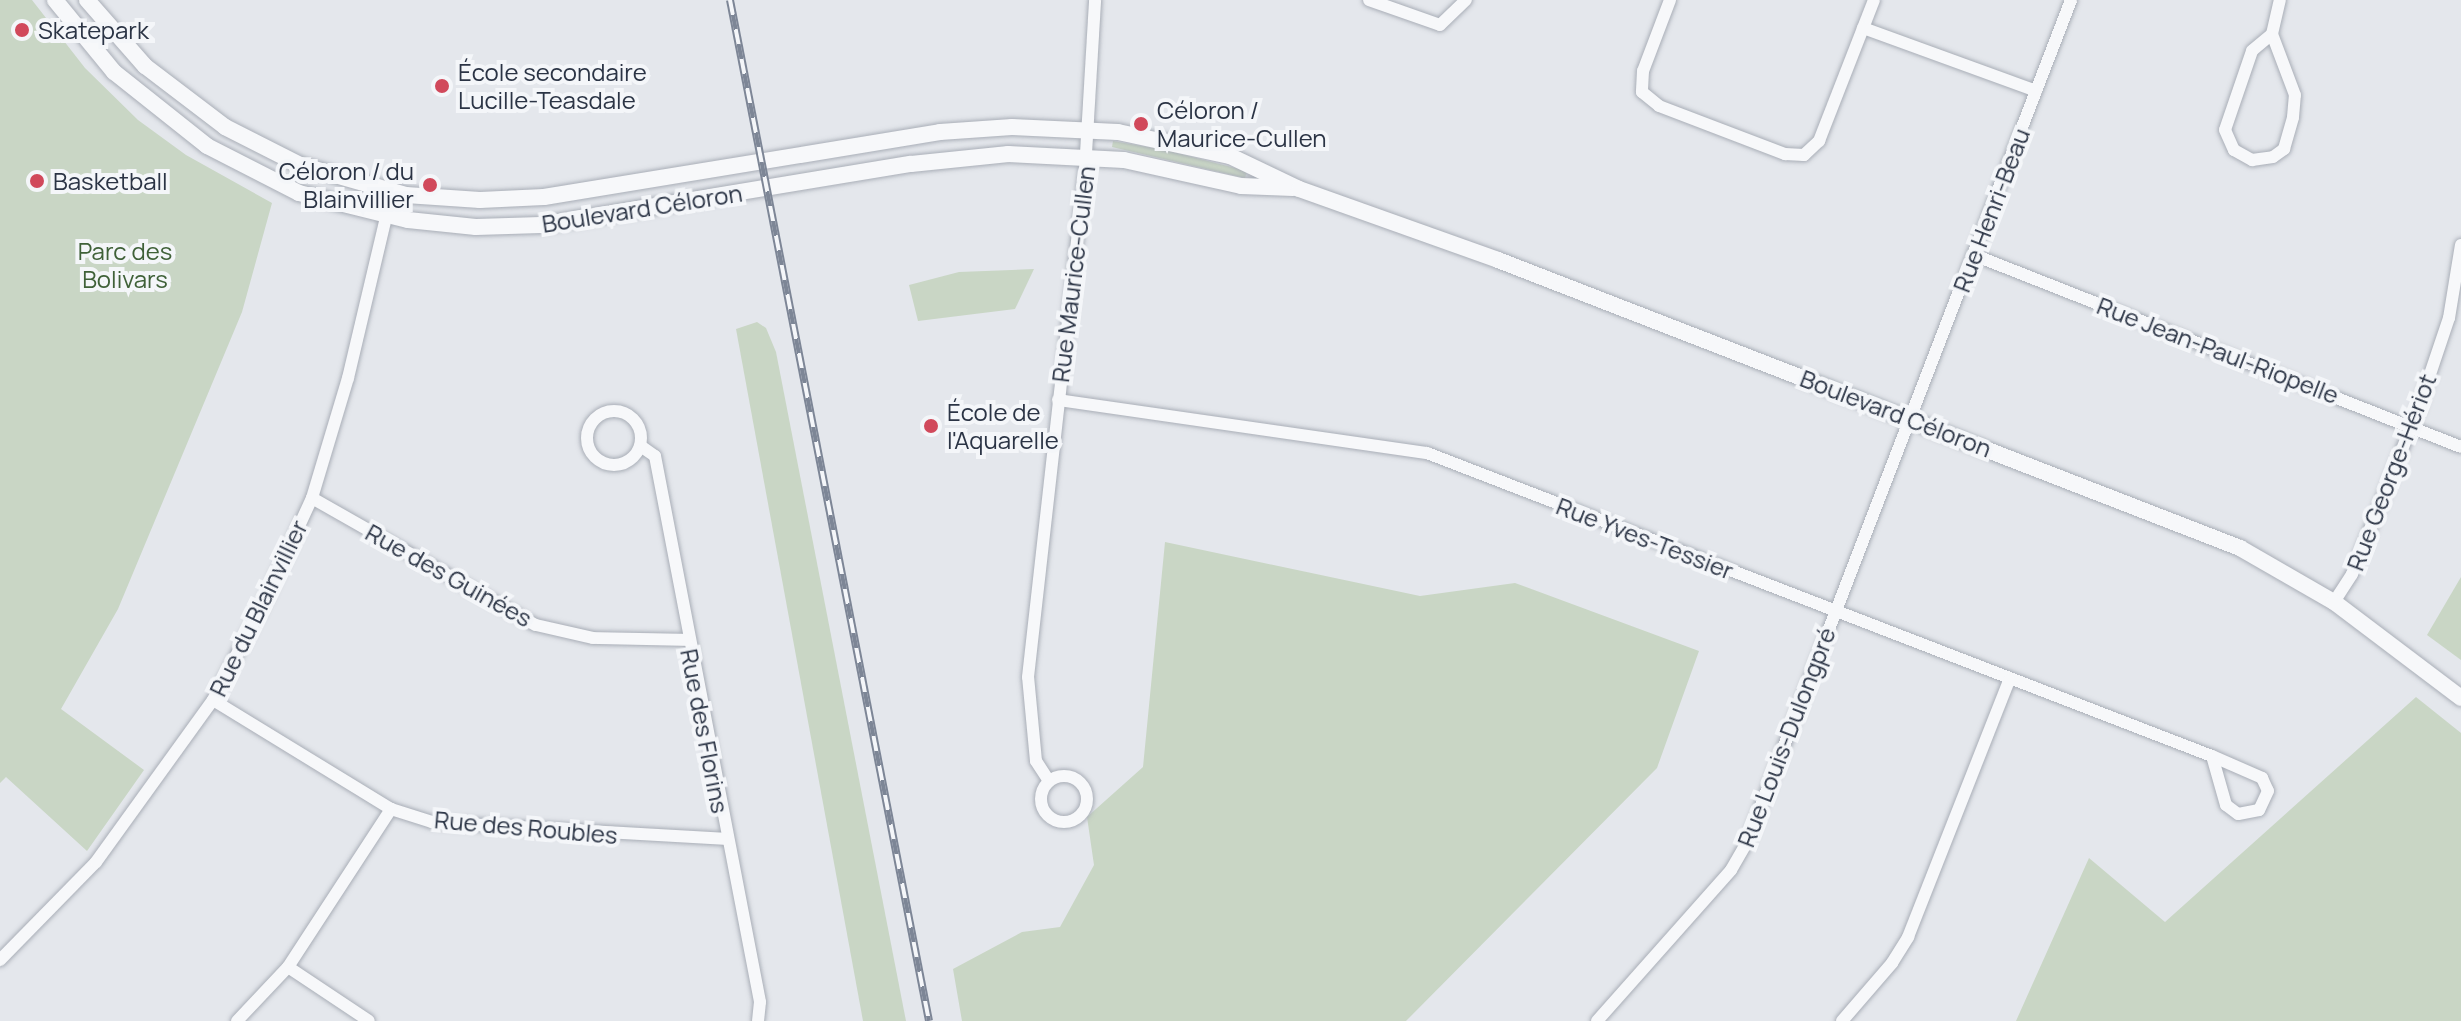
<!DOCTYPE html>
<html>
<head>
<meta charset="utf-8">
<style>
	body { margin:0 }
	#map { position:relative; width:2461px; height:1021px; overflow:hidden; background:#e4e7ec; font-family:Manrope,sans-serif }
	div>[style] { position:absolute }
	.green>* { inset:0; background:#c9d6c5 }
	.roads { filter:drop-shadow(0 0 2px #a9aeb7) drop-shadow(0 0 2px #a9aeb7) }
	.minor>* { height:12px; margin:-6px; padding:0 6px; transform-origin:6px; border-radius:6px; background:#f7f8fa }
	.minor>.ring { margin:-6px; padding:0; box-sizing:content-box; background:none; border:12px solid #f7f8fa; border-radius:50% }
	.tertiary>* { height:16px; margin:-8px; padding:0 8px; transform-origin:8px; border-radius:8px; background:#f7f8fa }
	.rail>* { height:8px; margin-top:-4px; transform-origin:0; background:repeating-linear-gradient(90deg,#f4f6f9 0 15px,#7d8696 0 30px); box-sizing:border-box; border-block:2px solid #7d8696 }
	.dots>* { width:22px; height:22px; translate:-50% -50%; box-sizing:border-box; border:4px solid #f4f6f9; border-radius:50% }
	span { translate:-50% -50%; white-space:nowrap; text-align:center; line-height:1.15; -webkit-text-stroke:8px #f4f6f9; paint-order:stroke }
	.poi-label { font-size:24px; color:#2b3445 }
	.left { translate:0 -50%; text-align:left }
	.right { translate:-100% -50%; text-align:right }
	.street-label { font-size:24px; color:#2b3445 }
	.park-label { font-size:24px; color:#3f6138 }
</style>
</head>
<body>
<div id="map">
	<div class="green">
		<i style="clip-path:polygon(0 0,32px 0,85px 68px,138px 120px,186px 155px,272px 203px,242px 312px,118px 609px,61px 709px,144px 770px,87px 851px,6px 777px,0 783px)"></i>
		<i style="clip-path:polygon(1113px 141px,1165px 150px,1247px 171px,1245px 178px,1112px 147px)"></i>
		<i style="clip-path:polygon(1034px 269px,1015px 309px,918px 321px,909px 285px,959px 272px)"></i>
		<i style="clip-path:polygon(757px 322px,766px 328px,776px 352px,906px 1021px,863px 1021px,736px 329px)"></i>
		<i style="clip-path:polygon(1165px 542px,1420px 596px,1515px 583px,1699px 651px,1657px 768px,1406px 1021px,962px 1021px,953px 969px,1022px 932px,1060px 927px,1094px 865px,1087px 817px,1143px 767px)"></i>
		<i style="clip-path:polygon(2461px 577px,2461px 660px,2427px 635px)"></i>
		<i style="clip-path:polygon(2416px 697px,2461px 733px,2461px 1021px,2016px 1021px,2089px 858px,2165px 922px)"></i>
	</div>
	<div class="roads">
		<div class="minor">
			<i style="left:1369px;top:0;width:75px;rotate:19.4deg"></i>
			<i style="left:1440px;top:25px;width:36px;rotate:-44deg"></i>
			<i style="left:1670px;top:0;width:76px;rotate:110.8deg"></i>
			<i style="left:1643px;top:71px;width:21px;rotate:93deg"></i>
			<i style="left:1642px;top:92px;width:22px;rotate:39deg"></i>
			<i style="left:1659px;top:106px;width:135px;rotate:20.9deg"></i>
			<i style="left:1785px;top:154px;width:19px;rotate:3deg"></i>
			<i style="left:1804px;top:155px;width:21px;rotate:-43deg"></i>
			<i style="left:1819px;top:141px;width:151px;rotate:-68.7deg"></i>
			<i style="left:1863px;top:28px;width:184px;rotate:20deg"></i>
			<i style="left:2272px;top:34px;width:26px;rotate:140deg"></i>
			<i style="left:2252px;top:51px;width:83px;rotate:108.9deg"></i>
			<i style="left:2225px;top:130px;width:22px;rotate:66deg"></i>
			<i style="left:2234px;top:150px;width:21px;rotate:29deg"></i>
			<i style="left:2252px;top:160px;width:21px;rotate:-8deg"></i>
			<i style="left:2273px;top:157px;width:14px;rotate:-36deg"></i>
			<i style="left:2284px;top:149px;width:33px;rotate:-74deg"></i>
			<i style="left:2293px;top:117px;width:22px;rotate:-85deg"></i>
			<i style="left:2295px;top:95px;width:65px;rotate:-110.7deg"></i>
			<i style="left:2272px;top:34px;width:35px;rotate:-77deg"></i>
			<i style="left:1974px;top:255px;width:523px;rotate:21.52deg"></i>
			<i style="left:1058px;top:400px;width:373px;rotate:8.2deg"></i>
			<i style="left:1427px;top:453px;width:841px;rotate:21.11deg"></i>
			<i class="ring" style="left:587px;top:411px;width:42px;height:42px"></i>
			<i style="left:642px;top:447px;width:16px;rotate:35deg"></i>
			<i style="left:655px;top:456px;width:556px;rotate:79.11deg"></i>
			<i style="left:760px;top:1002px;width:19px;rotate:96deg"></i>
			<i style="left:312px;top:498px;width:257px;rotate:29.6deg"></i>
			<i style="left:536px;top:625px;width:58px;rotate:12.8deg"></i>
			<i style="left:593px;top:638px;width:94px;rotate:1.2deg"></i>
			<i style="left:2334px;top:602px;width:33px;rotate:-57deg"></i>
			<i style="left:2352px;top:574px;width:180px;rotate:-68.1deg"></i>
			<i style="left:2419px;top:407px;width:94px;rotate:-71.4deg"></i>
			<i style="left:2449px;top:318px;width:74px;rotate:-80.7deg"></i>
			<i style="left:213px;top:700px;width:209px;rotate:31.5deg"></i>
			<i style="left:391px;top:809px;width:43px;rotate:17.6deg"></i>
			<i style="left:432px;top:822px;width:295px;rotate:3.3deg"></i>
			<i style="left:2212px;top:756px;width:55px;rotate:23.7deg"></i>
			<i style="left:2262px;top:778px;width:14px;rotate:65deg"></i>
			<i style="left:2268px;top:791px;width:21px;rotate:115deg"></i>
			<i style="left:2259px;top:810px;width:21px;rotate:169deg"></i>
			<i style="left:2238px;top:814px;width:15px;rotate:-143deg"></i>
			<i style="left:2226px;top:805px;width:51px;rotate:-105.9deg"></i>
			<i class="ring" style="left:1041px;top:776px;width:34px;height:34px"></i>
			<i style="left:1049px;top:781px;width:24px;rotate:-123deg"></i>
			<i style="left:1036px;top:761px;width:84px;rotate:-95.4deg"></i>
			<i style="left:1028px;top:677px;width:510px;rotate:-83.59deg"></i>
			<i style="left:1085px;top:170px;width:170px;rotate:-86.6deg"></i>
			<i style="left:0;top:960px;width:137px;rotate:-45.6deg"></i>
			<i style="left:96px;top:862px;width:200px;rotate:-54.2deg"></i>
			<i style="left:213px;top:700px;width:115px;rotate:-62.5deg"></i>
			<i style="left:266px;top:598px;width:110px;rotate:-65.3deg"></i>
			<i style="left:312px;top:498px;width:125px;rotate:-73.3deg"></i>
			<i style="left:348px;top:378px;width:191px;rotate:-76.7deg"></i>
			<i style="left:288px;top:967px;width:97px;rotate:33.7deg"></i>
			<i style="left:237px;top:1021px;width:74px;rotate:-46.6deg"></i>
			<i style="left:288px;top:967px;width:189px;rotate:-56.9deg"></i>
			<i style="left:1597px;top:1021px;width:202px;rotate:-48.4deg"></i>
			<i style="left:1731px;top:870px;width:32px;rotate:-60deg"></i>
			<i style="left:1747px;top:842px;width:902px;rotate:-68.95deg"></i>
			<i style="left:1842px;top:1021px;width:77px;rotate:-49.2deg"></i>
			<i style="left:1892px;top:963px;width:31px;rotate:-58deg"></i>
			<i style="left:1908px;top:937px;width:276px;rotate:-68.5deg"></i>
		</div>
		<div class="tertiary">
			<i style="left:55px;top:0;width:93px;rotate:50.7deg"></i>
			<i style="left:114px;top:72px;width:119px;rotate:38.5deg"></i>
			<i style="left:207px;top:146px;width:103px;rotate:27.1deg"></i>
			<i style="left:299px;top:193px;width:112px;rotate:13.9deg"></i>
			<i style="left:408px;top:220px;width:68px;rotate:5.9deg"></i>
			<i style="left:476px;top:227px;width:65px;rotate:-1.8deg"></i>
			<i style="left:541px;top:225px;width:375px;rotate:-9.4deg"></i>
			<i style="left:911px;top:164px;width:98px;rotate:-5.9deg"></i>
			<i style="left:1008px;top:154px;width:116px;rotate:3deg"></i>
			<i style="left:1124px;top:160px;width:120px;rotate:12.5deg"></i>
			<i style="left:1241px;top:186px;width:52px;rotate:2.2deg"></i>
			<i style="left:87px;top:0;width:88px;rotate:48.7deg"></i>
			<i style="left:145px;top:66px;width:101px;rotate:37.3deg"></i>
			<i style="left:225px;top:127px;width:84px;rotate:26.9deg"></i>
			<i style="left:300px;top:165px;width:110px;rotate:15.8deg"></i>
			<i style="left:406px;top:195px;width:74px;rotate:3.9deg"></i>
			<i style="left:480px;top:200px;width:64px;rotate:-2.7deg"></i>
			<i style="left:544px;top:197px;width:401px;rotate:-9.3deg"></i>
			<i style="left:940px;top:132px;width:72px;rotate:-4deg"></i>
			<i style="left:1012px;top:127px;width:106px;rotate:2.7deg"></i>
			<i style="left:1118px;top:132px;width:115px;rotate:12.1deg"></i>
			<i style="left:1230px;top:156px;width:76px;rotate:25.6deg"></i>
			<i style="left:1299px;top:189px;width:211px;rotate:19.6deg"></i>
			<i style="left:1498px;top:260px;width:796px;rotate:21.21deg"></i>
			<i style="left:2240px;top:548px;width:108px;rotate:29.9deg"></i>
			<i style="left:2334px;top:602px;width:159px;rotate:37.1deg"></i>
		</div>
	</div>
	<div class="rail">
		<i style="left:730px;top:0;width:1040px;rotate:78.97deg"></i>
	</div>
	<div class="dots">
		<i style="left:22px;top:30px;background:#d1495b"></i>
		<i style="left:442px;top:86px;background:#d1495b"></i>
		<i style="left:1141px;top:124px;background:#d1495b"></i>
		<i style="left:37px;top:181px;background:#d1495b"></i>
		<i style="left:430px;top:185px;background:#d1495b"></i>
		<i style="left:931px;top:426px;background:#d1495b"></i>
	</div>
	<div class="poi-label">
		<span class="left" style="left:38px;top:30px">Skatepark</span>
		<span class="left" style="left:458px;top:86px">École secondaire<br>Lucille-Teasdale</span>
		<span class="left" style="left:1157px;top:124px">Céloron /<br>Maurice-Cullen</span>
		<span class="right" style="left:414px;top:185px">Céloron / du<br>Blainvillier</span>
		<span class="left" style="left:53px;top:181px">Basketball</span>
		<span class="left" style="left:947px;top:426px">École de<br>l'Aquarelle</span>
	</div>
	<div class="street-label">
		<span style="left:642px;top:208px;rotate:-9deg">Boulevard Céloron</span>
		<span style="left:1991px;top:210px;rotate:-69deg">Rue Henri-Beau</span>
		<span style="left:1073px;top:274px;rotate:-83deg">Rue Maurice-Cullen</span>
		<span style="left:2218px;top:350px;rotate:21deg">Rue Jean-Paul-Riopelle</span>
		<span style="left:1896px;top:413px;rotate:21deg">Boulevard Céloron</span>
		<span style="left:2391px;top:472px;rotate:-69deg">Rue George-Hériot</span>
		<span style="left:1645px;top:538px;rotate:21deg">Rue Yves-Tessier</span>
		<span style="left:449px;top:575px;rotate:29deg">Rue des Guinées</span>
		<span style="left:258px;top:608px;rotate:-64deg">Rue du Blainvillier</span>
		<span style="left:705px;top:731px;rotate:79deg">Rue des Florins</span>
		<span style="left:1786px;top:737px;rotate:-69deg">Rue Louis-Dulongpré</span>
		<span style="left:526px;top:827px;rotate:5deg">Rue des Roubles</span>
	</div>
	<div class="park-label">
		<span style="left:125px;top:265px">Parc des<br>Bolivars</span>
	</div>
</div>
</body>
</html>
